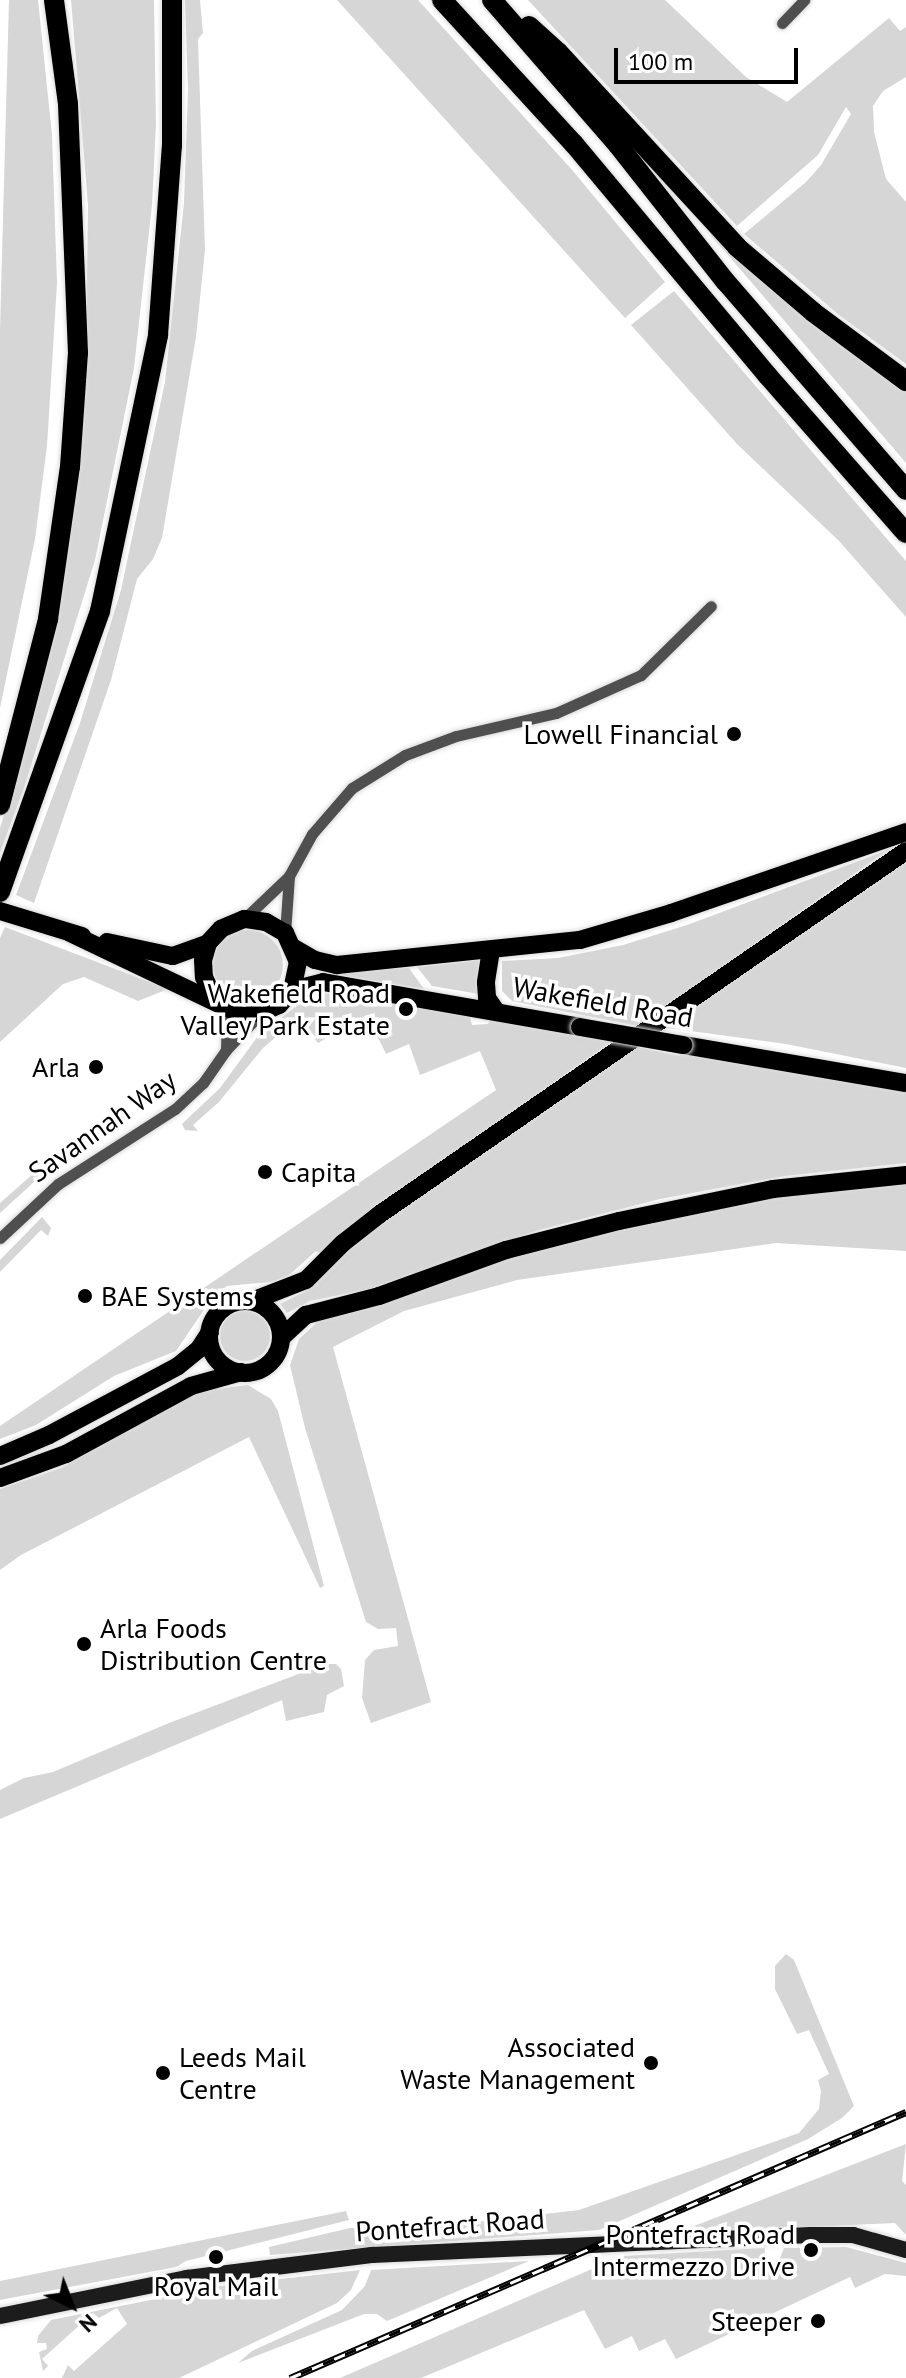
<!DOCTYPE html>
<html>
<head>
<meta charset="utf-8">
<style>
	body { margin:0 }
	#map { position:relative; width:906px; height:2378px; overflow:hidden; background:#fff; font-family:"PT Sans",sans-serif }
	div>[style] { position:absolute }
	.green>* { inset:0; background:#d6d6d6 }
	.round { border-radius:50% }
	.roads { filter:drop-shadow(0 0 2px #dbdbdb) drop-shadow(0 0 2px #dbdbdb) }
	.street>* { height:11px; margin:-5.5px; padding:0 5.5px; transform-origin:5.5px; border-radius:5.5px; background:#4f4f4f }
	.secondary>* { height:16px; margin:-8px; padding:0 8px; transform-origin:8px; border-radius:8px; background:#1c1c1c }
	.primary>* { height:18px; margin:-9px; padding:0 9px; transform-origin:9px; border-radius:9px; background:#000 }
	.primary>.ring { margin:-9px; padding:0; box-sizing:content-box; background:none; border:18px solid #000; border-radius:50% }
	.highway>* { height:20px; margin:-10px; padding:0 10px; transform-origin:10px; border-radius:10px; background:#000 }
	.rail>* { height:7px; margin-top:-3.5px; transform-origin:0; background:repeating-linear-gradient(90deg,#fff 0 12px,#000 0 24px); box-sizing:border-box; border-block:2px solid #000 }
	.bridges { filter:drop-shadow(0 0 2px #dbdbdb) drop-shadow(0 0 2px #dbdbdb) }
	.primary-bridge>* { height:18px; margin:-9px; padding:0 9px; transform-origin:9px; border-radius:9px; background:#000 }
	.dots>* { width:22px; height:22px; translate:-50% -50%; box-sizing:border-box; border:4px solid #fff; border-radius:50% }
	span { translate:-50% -50%; white-space:nowrap; text-align:center; line-height:1.15; -webkit-text-stroke:7px #fff; paint-order:stroke }
	.poi-label { font-size:28px; color:#000 }
	.right { translate:-100% -50%; text-align:right }
	.left { translate:0 -50%; text-align:left }
	.street-label { font-size:28px; color:#000 }
	.north { position:absolute; left:32px; top:2266px; width:80px; height:80px; -webkit-text-stroke:6px #fff; paint-order:stroke; rotate:137deg; font-size:22px; font-weight:700; line-height:32px; text-align:center; color:#000 }
	.north::after { content:''; display:block; margin:auto; width:28px; height:36px; background:#000; clip-path:polygon(50% 0,100% 100%,50% 72%,0 100%) }
	.scale { position:absolute; left:614px; top:48px; width:184px; height:36px; box-sizing:border-box; border:4px solid #000; border-top:0; padding-left:10px; font-size:24px; line-height:28px; white-space:nowrap; color:#000; -webkit-text-stroke:6px #fff; paint-order:stroke }
</style>
</head>
<body>
<div id="map">
	<div class="green">
		<i style="clip-path:polygon(9px 0,38px 0,52px 135px,57px 283px,47px 446px,35px 539px,0 708px,0 329px)"></i>
		<i style="clip-path:polygon(71px 0,154px 0,156px 124px,152px 205px,134px 368px,95px 560px,25px 785px,0 853px,0 828px,14px 781px,86px 353px,88px 205px)"></i>
		<i style="clip-path:polygon(185px 0,200px 0,203px 33px,198px 39px,205px 250px,196px 337px,162px 538px,153px 559px,137px 579px,111px 680px,34px 903px,16px 895px,80px 723px,121px 590px,165px 382px,184px 203px,188px 90px)"></i>
		<i style="clip-path:polygon(337px 0,418px 0,573px 171px,665px 282px,625px 318px)"></i>
		<i style="clip-path:polygon(528px 0,665px 0,746px 77px,787px 102px,889px 18px,900px 31px,906px 27px,906px 77px,883px 91px,873px 106px,874px 132px,886px 179px,906px 202px,906px 364px,839px 315px,744px 234px,806px 182px,821px 165px,851px 114px,846px 107px,818px 155px,737px 226px)"></i>
		<i style="clip-path:polygon(713px 232px,906px 392px,906px 463px,711px 235px)"></i>
		<i style="clip-path:polygon(674px 291px,906px 561px,906px 617px,839px 541px,737px 444px,631px 325px)"></i>
		<i style="clip-path:polygon(888px 850px,638px 1026px,512px 1001px,502px 991px,502px 961px,558px 958px,623px 945px,687px 925px)"></i>
		<i style="clip-path:polygon(906px 860px,906px 1068px,786px 1044px,661px 1027px)"></i>
		<i style="clip-path:polygon(5px 927px,168px 989px,138px 1001px,84px 977px,63px 984px,0 1042px,0 938px)"></i>
		<i class="round" style="left:213px;top:930px;width:70px;height:70px"></i>
		<i style="clip-path:polygon(481px 960px,479px 994px,432px 986px,417px 967px)"></i>
		<i style="clip-path:polygon(409px 968px,424px 989px,340px 975px,340px 971px)"></i>
		<i style="clip-path:polygon(322px 993px,469px 1013px,472px 1025px,488px 1024px,491px 1018px,611px 1042px,365px 1215px,321px 1254px,316px 1251px,288px 1276px,271px 1282px,227px 1286px,214px 1295px,176px 1351px,114px 1376px,36px 1425px,0 1439px,0 1426px,496px 1090px,480px 1051px,420px 1075px,409px 1044px,386px 1054px,367px 1015px,318px 1043px,298px 1018px,263px 1048px,219px 1102px,193px 1125px,198px 1131px,185px 1130px,182px 1124px,220px 1088px,258px 1036px,308px 997px)"></i>
		<i style="clip-path:polygon(632px 1046px,680px 1056px,682px 1051px,906px 1091px,906px 1163px,785px 1176px,660px 1199px,539px 1230px,369px 1289px,310px 1301px,287px 1313px,280px 1304px,306px 1291px,360px 1238px)"></i>
		<i style="clip-path:polygon(42px 1166px,46px 1171px,0 1213px,0 1203px)"></i>
		<i style="clip-path:polygon(906px 1183px,906px 1251px,776px 1243px,517px 1280px,404px 1311px,333px 1347px,431px 1702px,371px 1723px,362px 1698px,365px 1660px,374px 1650px,398px 1646px,396px 1628px,378px 1629px,366px 1622px,305px 1428px,290px 1365px,299px 1339px,311px 1328px,319px 1320px,550px 1244px,734px 1203px,845px 1187px)"></i>
		<i style="clip-path:polygon(42px 1217px,51px 1228px,48px 1236px,41px 1230px,0 1272px,0 1260px)"></i>
		<i class="round" style="left:220px;top:1311px;width:50px;height:50px"></i>
		<i style="clip-path:polygon(248px 1385px,271px 1399px,278px 1411px,324px 1586px,320px 1588px,249px 1437px,21px 1555px,0 1570px,0 1489px,61px 1468px,198px 1391px)"></i>
		<i style="clip-path:polygon(325px 1664px,336px 1664px,341px 1669px,344px 1686px,327px 1695px,324px 1712px,286px 1721px,282px 1700px,0 1819px,0 1790px,24px 1778px,53px 1772px,169px 1723px)"></i>
		<i style="clip-path:polygon(786px 1954px,794px 1960px,854px 2106px,842px 2118px,808px 2139px,599px 2230px,270px 2255px,269px 2247px,350px 2228px,458px 2224px,579px 2210px,799px 2133px,819px 2109px,821px 2091px,818px 2080px,829px 2074px,809px 2030px,797px 2034px,775px 1989px,775px 1966px)"></i>
		<i style="clip-path:polygon(906px 2144px,902px 2181px,906px 2185px,906px 2235px,895px 2223px,676px 2233px)"></i>
		<i style="clip-path:polygon(346px 2211px,349px 2220px,186px 2261px,176px 2267px,0 2300px,0 2281px)"></i>
		<i style="clip-path:polygon(846px 2247px,906px 2263px,906px 2276px,885px 2274px,855px 2288px,850px 2277px,676px 2359px,665px 2339px,639px 2351px,632px 2336px,605px 2349px,584px 2310px,421px 2378px,340px 2378px,622px 2256px,765px 2248px,764px 2262px,778px 2263px,784px 2248px)"></i>
		<i style="clip-path:polygon(529px 2261px,387px 2321px,377px 2314px,364px 2314px,238px 2363px,252px 2351px,342px 2310px,365px 2286px,371px 2270px)"></i>
		<i style="clip-path:polygon(360px 2270px,351px 2290px,337px 2303px,179px 2378px,62px 2378px,68px 2365px,74px 2371px,127px 2324px,117px 2308px,99px 2318px,93px 2313px,42px 2359px,48px 2366px,43px 2371px,39px 2352px,47px 2349px,46px 2343px,37px 2343px,38px 2336px,51px 2320px,220px 2286px)"></i>
	</div>
	<div class="roads">
		<div class="street">
			<i style="left:782px;top:23px;width:32px;rotate:-46deg"></i>
			<i style="left:289px;top:876px;width:48px;rotate:-61.3deg"></i>
			<i style="left:312px;top:834px;width:61px;rotate:-49deg"></i>
			<i style="left:352px;top:788px;width:62px;rotate:-31.9deg"></i>
			<i style="left:405px;top:755px;width:54px;rotate:-20.4deg"></i>
			<i style="left:456px;top:736px;width:103px;rotate:-13deg"></i>
			<i style="left:556px;top:713px;width:93px;rotate:-24.1deg"></i>
			<i style="left:641px;top:675px;width:98px;rotate:-44.6deg"></i>
			<i style="left:244px;top:919px;width:62px;rotate:-43.7deg"></i>
			<i style="left:289px;top:876px;width:57px;rotate:94deg"></i>
			<i style="left:226px;top:1050px;width:42px;rotate:-88.6deg"></i>
			<i style="left:0;top:1238px;width:79px;rotate:-43deg"></i>
			<i style="left:58px;top:1184px;width:139px;rotate:-32.7deg"></i>
			<i style="left:175px;top:1109px;width:38px;rotate:-43deg"></i>
			<i style="left:203px;top:1083px;width:40px;rotate:-55.1deg"></i>
			<i style="left:226px;top:1050px;width:51px;rotate:-46.6deg"></i>
		</div>
		<div class="secondary">
			<i style="left:0;top:2316px;width:191px;rotate:-11.5deg"></i>
			<i style="left:187px;top:2278px;width:186px;rotate:-7.1deg"></i>
			<i style="left:372px;top:2255px;width:439px;rotate:-2.6deg"></i>
			<i style="left:811px;top:2235px;width:42px"></i>
			<i style="left:853px;top:2235px;width:55px;rotate:15.8deg"></i>
		</div>
		<div class="primary">
			<i style="left:0;top:911px;width:86px;rotate:17deg"></i>
			<i style="left:70px;top:933px;width:174px;rotate:25.5deg"></i>
			<i style="left:227px;top:1008px;width:15px;rotate:20deg"></i>
			<i style="left:241px;top:1013px;width:20px"></i>
			<i style="left:261px;top:1013px;width:20px;rotate:-24deg"></i>
			<i style="left:279px;top:1005px;width:20px;rotate:-49deg"></i>
			<i style="left:292px;top:990px;width:29px;rotate:-78deg"></i>
			<i style="left:298px;top:962px;width:32px;rotate:-114deg"></i>
			<i style="left:285px;top:933px;width:22px;rotate:-150deg"></i>
			<i style="left:266px;top:922px;width:22px;rotate:-172deg"></i>
			<i style="left:244px;top:919px;width:25px;rotate:157deg"></i>
			<i style="left:221px;top:929px;width:19px;rotate:133deg"></i>
			<i style="left:208px;top:943px;width:18px;rotate:106deg"></i>
			<i style="left:203px;top:960px;width:17px;rotate:87deg"></i>
			<i style="left:204px;top:977px;width:17px;rotate:66deg"></i>
			<i style="left:211px;top:993px;width:17px;rotate:45deg"></i>
			<i style="left:107px;top:942px;width:67px;rotate:12deg"></i>
			<i style="left:173px;top:956px;width:37px;rotate:-20deg"></i>
			<i style="left:294px;top:948px;width:24px;rotate:30deg"></i>
			<i style="left:315px;top:960px;width:23px;rotate:13deg"></i>
			<i style="left:337px;top:965px;width:244px;rotate:-5.9deg"></i>
			<i style="left:580px;top:940px;width:95px;rotate:-16.5deg"></i>
			<i style="left:671px;top:913px;width:249px;rotate:-19deg"></i>
			<i style="left:491px;top:950px;width:33px;rotate:99deg"></i>
			<i style="left:486px;top:983px;width:15px;rotate:86deg"></i>
			<i style="left:487px;top:998px;width:16px;rotate:55deg"></i>
			<i style="left:292px;top:990px;width:32px;rotate:-14deg"></i>
			<i style="left:323px;top:982px;width:261px;rotate:9.9deg"></i>
			<i style="left:683px;top:1045px;width:226px;rotate:9.7deg"></i>
			<i style="left:252px;top:1301px;width:58px;rotate:-21.3deg"></i>
			<i style="left:306px;top:1280px;width:52px;rotate:-45deg"></i>
			<i style="left:343px;top:1243px;width:47px;rotate:-38.1deg"></i>
			<i style="left:380px;top:1214px;width:639px;rotate:-34.61deg"></i>
			<i class="ring" style="left:209px;top:1301px;width:54px;height:54px"></i>
			<i style="left:281px;top:1338px;width:34px;rotate:-43deg"></i>
			<i style="left:306px;top:1315px;width:75px;rotate:-14.6deg"></i>
			<i style="left:379px;top:1296px;width:135px;rotate:-19.9deg"></i>
			<i style="left:506px;top:1250px;width:117px;rotate:-14.4deg"></i>
			<i style="left:619px;top:1221px;width:157px;rotate:-11.7deg"></i>
			<i style="left:773px;top:1189px;width:134px;rotate:-6deg"></i>
			<i style="left:0;top:1456px;width:53px;rotate:-23.2deg"></i>
			<i style="left:49px;top:1435px;width:146px;rotate:-28.1deg"></i>
			<i style="left:178px;top:1366px;width:27px;rotate:-39deg"></i>
			<i style="left:199px;top:1349px;width:20px;rotate:-57deg"></i>
			<i style="left:0;top:1478px;width:70px;rotate:-20deg"></i>
			<i style="left:66px;top:1454px;width:142px;rotate:-28.5deg"></i>
			<i style="left:191px;top:1386px;width:52px;rotate:-15.6deg"></i>
		</div>
		<div class="highway">
			<i style="left:442px;top:0;width:195px;rotate:47.5deg"></i>
			<i style="left:574px;top:144px;width:302px;rotate:50.1deg"></i>
			<i style="left:768px;top:376px;width:209px;rotate:48.7deg"></i>
			<i style="left:492px;top:0;width:192px;rotate:49deg"></i>
			<i style="left:618px;top:145px;width:174px;rotate:51.8deg"></i>
			<i style="left:726px;top:282px;width:275px;rotate:49.1deg"></i>
			<i style="left:529px;top:26px;width:39px;rotate:42deg"></i>
			<i style="left:558px;top:52px;width:265px;rotate:47.4deg"></i>
			<i style="left:737px;top:247px;width:100px;rotate:40.5deg"></i>
			<i style="left:813px;top:312px;width:116px;rotate:36.6deg"></i>
			<i style="left:0;top:805px;width:192px;rotate:-75.5deg"></i>
			<i style="left:48px;top:619px;width:154px;rotate:-81.8deg"></i>
			<i style="left:70px;top:467px;width:114px;rotate:-86deg"></i>
			<i style="left:78px;top:353px;width:249px;rotate:-92.3deg"></i>
			<i style="left:68px;top:104px;width:105px;rotate:-97.7deg"></i>
			<i style="left:0;top:892px;width:298px;rotate:-70.4deg"></i>
			<i style="left:100px;top:611px;width:282px;rotate:-78.1deg"></i>
			<i style="left:158px;top:335px;width:191px;rotate:-85.8deg"></i>
			<i style="left:172px;top:145px;width:145px;rotate:-90deg"></i>
		</div>
	</div>
	<div class="rail">
		<i style="left:290px;top:2378px;width:671px;rotate:-23.36deg"></i>
	</div>
	<div class="bridges">
		<div class="primary-bridge">
			<i style="left:580px;top:1027px;width:105px;rotate:9.9deg"></i>
		</div>
	</div>
	<div class="dots">
		<i style="left:734px;top:734px;background:#000"></i>
		<i style="left:406px;top:1009px;background:#000"></i>
		<i style="left:96px;top:1067px;background:#000"></i>
		<i style="left:265px;top:1172px;background:#000"></i>
		<i style="left:85px;top:1296px;background:#000"></i>
		<i style="left:84px;top:1644px;background:#000"></i>
		<i style="left:651px;top:2063px;background:#000"></i>
		<i style="left:163px;top:2073px;background:#000"></i>
		<i style="left:811px;top:2250px;background:#000"></i>
		<i style="left:216px;top:2257px;background:#000"></i>
		<i style="left:818px;top:2321px;background:#000"></i>
	</div>
	<div class="poi-label">
		<span class="right" style="left:718px;top:734px">Lowell Financial</span>
		<span class="right" style="left:390px;top:1009px">Wakefield Road<br>Valley Park Estate</span>
		<span class="right" style="left:80px;top:1067px">Arla</span>
		<span class="left" style="left:281px;top:1172px">Capita</span>
		<span class="left" style="left:101px;top:1296px">BAE Systems</span>
		<span class="left" style="left:100px;top:1644px">Arla Foods<br>Distribution Centre</span>
		<span class="right" style="left:635px;top:2063px">Associated<br>Waste Management</span>
		<span class="left" style="left:179px;top:2073px">Leeds Mail<br>Centre</span>
		<span class="right" style="left:795px;top:2250px">Pontefract Road<br>Intermezzo Drive</span>
		<span style="left:216px;top:2286px">Royal Mail</span>
		<span class="right" style="left:802px;top:2321px">Steeper</span>
	</div>
	<div class="street-label">
		<span style="left:603px;top:1002px;rotate:10deg">Wakefield Road</span>
		<span style="left:102px;top:1126px;rotate:-35deg">Savannah Way</span>
		<span style="left:450px;top:2225px;rotate:-4deg">Pontefract Road</span>
	</div>
	<div class="north">N</div>
	<div class="scale">100 m</div>
</div>
</body>
</html>
